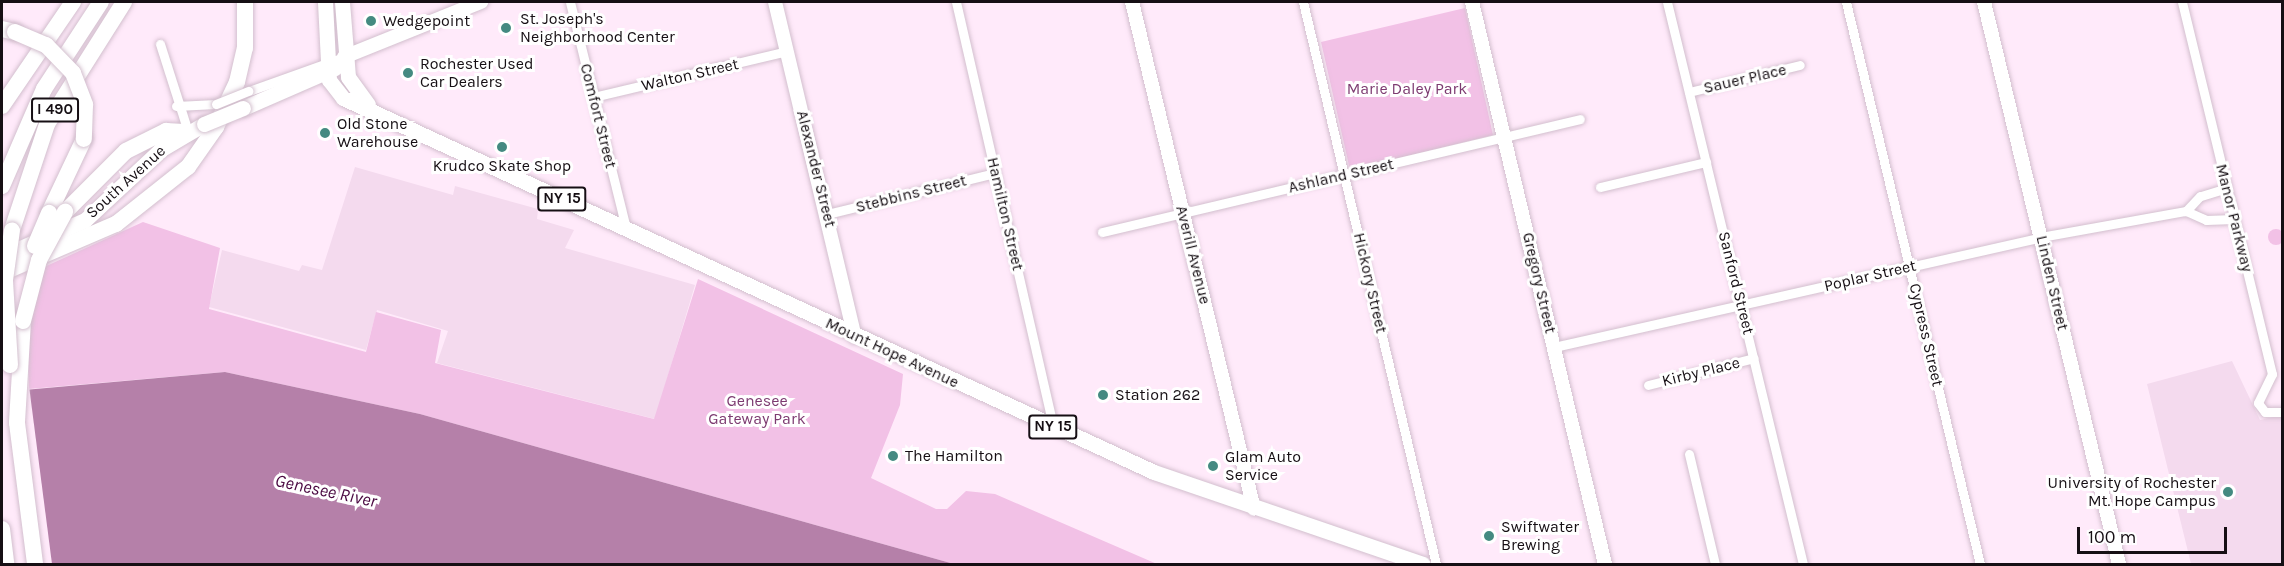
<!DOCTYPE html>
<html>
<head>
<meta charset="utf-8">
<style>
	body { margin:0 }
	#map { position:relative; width:2284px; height:566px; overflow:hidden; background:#ffeafa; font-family:Karla,sans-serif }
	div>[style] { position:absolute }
	.built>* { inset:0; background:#f4daee }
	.green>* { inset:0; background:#f2c1e6 }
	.round { border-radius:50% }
	.water>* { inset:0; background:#b580a9 }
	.pier>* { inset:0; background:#ffeafa }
	.roads { filter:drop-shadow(0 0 2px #d3bfce) drop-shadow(0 0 2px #d3bfce) }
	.street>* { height:9px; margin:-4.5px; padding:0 4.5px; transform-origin:4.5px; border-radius:4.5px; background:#fff }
	.secondary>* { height:14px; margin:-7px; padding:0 7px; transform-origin:7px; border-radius:7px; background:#fff }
	.primary>* { height:15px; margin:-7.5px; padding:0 7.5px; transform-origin:7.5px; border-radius:7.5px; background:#fff }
	.highway>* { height:16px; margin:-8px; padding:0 8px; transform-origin:8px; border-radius:8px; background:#fff }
	.bridges { filter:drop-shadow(0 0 2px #d3bfce) drop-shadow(0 0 2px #d3bfce) }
	.street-bridge>* { height:9px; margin:-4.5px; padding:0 4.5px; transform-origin:4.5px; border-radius:4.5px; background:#fff }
	.primary-bridge>* { height:15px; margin:-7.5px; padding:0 7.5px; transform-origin:7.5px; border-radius:7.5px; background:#fff }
	.highway-bridge>* { height:16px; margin:-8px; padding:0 8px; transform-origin:8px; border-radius:8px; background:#fff }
	.dots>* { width:16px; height:16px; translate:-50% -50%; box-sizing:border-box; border:3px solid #fff; border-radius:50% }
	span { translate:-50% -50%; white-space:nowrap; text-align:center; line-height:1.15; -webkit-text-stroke:6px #fff; paint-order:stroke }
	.shield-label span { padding:2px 4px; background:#fff; border:2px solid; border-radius:4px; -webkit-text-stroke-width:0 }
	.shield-label { font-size:15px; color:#160f14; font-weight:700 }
	.poi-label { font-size:16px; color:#160f14 }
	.left { translate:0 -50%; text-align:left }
	.right { translate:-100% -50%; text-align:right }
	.street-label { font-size:16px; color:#160f14 }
	.park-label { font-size:16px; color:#7d3b71 }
	.water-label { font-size:18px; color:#490740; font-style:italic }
	.frame { position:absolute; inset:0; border:3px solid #160f14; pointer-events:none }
	.scale { position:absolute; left:2077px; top:527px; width:150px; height:27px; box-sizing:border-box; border:3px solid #160f14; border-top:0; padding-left:8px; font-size:18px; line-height:21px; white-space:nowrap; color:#160f14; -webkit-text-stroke:4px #fff; paint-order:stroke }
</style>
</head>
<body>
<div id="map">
	<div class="built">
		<i style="clip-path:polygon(355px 167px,453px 195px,455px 186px,538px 209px,537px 219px,574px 230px,565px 248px,695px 285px,655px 419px,437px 363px,448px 331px,377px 310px,366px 350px,209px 307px,222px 250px,299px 271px,302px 265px,322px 270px)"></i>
		<i style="clip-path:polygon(2232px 361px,2260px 420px,2282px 415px,2282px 564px,2191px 564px,2147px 384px)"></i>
	</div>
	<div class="green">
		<i style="clip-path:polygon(1465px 8px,1493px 135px,1350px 170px,1321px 42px)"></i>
		<i style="clip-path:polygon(143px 222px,220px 248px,209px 309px,366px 352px,376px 312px,441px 330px,435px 363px,654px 419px,698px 279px,903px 374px,900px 405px,871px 478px,936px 509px,947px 509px,966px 491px,995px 494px,1157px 564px,954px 564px,420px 414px,225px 372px,29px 389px,28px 341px,42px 268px)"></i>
		<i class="round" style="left:2268px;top:229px;width:16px;height:16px"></i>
	</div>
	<div class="water">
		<i style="clip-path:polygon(225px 372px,420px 414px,954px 564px,40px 564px,2px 392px)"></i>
	</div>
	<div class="pier">
		<i style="clip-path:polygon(29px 386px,52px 564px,2px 564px,2px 389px)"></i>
	</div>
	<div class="roads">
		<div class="street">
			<i style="left:570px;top:2px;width:234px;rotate:76.1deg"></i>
			<i style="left:956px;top:2px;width:436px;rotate:77.1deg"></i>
			<i style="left:1303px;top:2px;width:578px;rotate:76.69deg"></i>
			<i style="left:1667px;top:2px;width:578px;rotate:76.4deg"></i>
			<i style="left:1846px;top:2px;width:578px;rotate:76.59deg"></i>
			<i style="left:2182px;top:2px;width:383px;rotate:76.4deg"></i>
			<i style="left:2272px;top:374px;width:32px;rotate:116deg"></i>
			<i style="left:2258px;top:403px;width:11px;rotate:52deg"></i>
			<i style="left:2265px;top:412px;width:17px"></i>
			<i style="left:160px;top:44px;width:92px;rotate:72.3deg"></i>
			<i style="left:249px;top:91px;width:101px;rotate:-19.7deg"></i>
			<i style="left:1689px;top:92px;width:114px;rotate:-13.7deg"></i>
			<i style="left:593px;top:97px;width:199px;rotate:-13.3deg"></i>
			<i style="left:176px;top:106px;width:40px;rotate:-2.9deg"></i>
			<i style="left:1600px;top:187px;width:109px;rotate:-13.3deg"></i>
			<i style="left:2227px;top:188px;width:28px;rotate:163deg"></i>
			<i style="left:2200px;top:196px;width:21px;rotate:133deg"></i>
			<i style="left:2186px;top:211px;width:22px;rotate:24deg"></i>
			<i style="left:2206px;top:220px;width:28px;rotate:-2deg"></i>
			<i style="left:827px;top:214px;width:173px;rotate:-13.7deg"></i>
			<i style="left:1102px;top:232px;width:491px;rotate:-13.3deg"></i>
			<i style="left:1554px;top:347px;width:499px;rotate:-12.7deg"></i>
			<i style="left:2041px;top:237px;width:147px;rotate:-10.2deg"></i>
			<i style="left:1648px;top:385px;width:109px;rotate:-14.3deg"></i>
			<i style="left:1689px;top:454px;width:113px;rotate:76.7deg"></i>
		</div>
		<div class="secondary">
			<i style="left:775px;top:2px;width:344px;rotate:76.6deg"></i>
			<i style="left:1132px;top:2px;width:521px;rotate:76.47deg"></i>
			<i style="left:1472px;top:2px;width:578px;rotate:76.69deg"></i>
			<i style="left:1984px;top:2px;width:578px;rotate:76.49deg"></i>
			<i style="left:344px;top:57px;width:148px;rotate:-21.9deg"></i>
		</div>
		<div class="primary">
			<i style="left:325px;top:2px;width:78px;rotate:87.1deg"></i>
			<i style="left:329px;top:80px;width:23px;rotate:52deg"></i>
			<i style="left:343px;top:98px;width:893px;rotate:24.76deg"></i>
			<i style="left:1154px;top:472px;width:284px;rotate:18.9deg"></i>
			<i style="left:342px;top:2px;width:75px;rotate:85.4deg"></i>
			<i style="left:348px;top:77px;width:34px;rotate:54deg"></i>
			<i style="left:243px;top:108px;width:100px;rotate:-23.5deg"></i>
			<i style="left:2px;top:256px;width:90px;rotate:-23.4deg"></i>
			<i style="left:85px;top:220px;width:103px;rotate:-43deg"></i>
			<i style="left:160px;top:150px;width:51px;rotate:-30.6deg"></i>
		</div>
		<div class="highway">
			<i style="left:2px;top:29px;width:13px;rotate:13deg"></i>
			<i style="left:2px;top:106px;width:126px;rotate:-55.7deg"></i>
			<i style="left:2px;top:186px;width:106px;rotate:-66.6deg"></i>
			<i style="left:44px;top:89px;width:104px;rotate:-56.8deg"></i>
			<i style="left:65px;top:212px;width:86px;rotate:-45deg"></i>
			<i style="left:126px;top:151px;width:45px;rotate:-26.6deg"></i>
			<i style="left:166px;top:131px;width:22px;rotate:3deg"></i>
			<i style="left:49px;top:213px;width:82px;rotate:-64.7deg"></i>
			<i style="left:12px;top:230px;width:112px;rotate:-71.7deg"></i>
			<i style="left:47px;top:124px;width:144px;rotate:-57.7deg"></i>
			<i style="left:2px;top:273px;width:124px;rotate:-23.3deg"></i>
			<i style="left:116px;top:224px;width:92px;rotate:-38.4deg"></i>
			<i style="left:188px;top:167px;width:49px;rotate:-55deg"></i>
			<i style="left:216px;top:127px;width:50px;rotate:-65deg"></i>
			<i style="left:237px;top:82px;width:35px;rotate:-77deg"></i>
			<i style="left:245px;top:48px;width:46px;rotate:-90deg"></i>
			<i style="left:23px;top:321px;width:102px;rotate:93.4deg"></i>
			<i style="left:17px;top:423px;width:142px;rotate:82.7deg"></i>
			<i style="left:2px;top:529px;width:35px;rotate:83deg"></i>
		</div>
	</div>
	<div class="bridges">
		<div class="street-bridge">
			<i style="left:216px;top:104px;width:35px;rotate:-22deg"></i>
		</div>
		<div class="primary-bridge">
			<i style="left:204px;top:124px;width:42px;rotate:-22.3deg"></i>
		</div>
		<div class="highway-bridge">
			<i style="left:15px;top:32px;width:34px;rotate:23deg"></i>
			<i style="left:46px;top:45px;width:39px;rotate:46deg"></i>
			<i style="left:73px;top:73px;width:34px;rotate:69deg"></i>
			<i style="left:85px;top:105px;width:34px;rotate:92deg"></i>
			<i style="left:35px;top:246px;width:36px;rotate:-67deg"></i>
			<i style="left:23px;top:321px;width:63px;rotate:-75.3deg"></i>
			<i style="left:39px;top:260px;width:55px;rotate:-61.6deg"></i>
			<i style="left:10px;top:365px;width:85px;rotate:-93.4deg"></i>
			<i style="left:5px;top:280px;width:50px;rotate:-82deg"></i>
		</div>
	</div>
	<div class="dots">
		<i style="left:371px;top:21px;background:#448a81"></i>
		<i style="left:506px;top:28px;background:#448a81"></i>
		<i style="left:408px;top:73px;background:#448a81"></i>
		<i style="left:325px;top:133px;background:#448a81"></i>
		<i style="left:502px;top:147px;background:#448a81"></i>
		<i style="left:1103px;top:395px;background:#448a81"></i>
		<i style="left:893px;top:456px;background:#448a81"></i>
		<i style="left:1213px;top:466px;background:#448a81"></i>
		<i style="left:2228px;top:492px;background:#448a81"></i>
		<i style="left:1489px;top:536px;background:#448a81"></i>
	</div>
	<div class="shield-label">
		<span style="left:55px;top:110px">I 490</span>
		<span style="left:562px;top:199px">NY 15</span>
		<span style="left:1053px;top:427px">NY 15</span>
	</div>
	<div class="poi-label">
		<span class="left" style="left:520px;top:28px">St. Joseph's<br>Neighborhood Center</span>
		<span class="left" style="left:383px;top:21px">Wedgepoint</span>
		<span class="left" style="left:420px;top:73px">Rochester Used<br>Car Dealers</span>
		<span class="left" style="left:337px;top:133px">Old Stone<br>Warehouse</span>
		<span style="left:502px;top:166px">Krudco Skate Shop</span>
		<span class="left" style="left:1115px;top:395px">Station 262</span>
		<span class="left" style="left:905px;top:456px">The Hamilton</span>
		<span class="left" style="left:1225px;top:466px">Glam Auto<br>Service</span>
		<span class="right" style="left:2216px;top:492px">University of Rochester<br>Mt. Hope Campus</span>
		<span class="left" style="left:1501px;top:536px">Swiftwater<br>Brewing</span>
	</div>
	<div class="street-label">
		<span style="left:690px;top:75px;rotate:-13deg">Walton Street</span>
		<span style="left:1745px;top:79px;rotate:-13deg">Sauer Place</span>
		<span style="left:598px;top:116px;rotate:76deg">Comfort Street</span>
		<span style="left:816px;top:169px;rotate:76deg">Alexander Street</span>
		<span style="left:1341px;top:176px;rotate:-13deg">Ashland Street</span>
		<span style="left:126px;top:182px;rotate:-42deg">South Avenue</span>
		<span style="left:911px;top:194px;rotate:-14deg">Stebbins Street</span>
		<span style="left:1005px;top:214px;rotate:77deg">Hamilton Street</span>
		<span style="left:2234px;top:218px;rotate:76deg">Manor Parkway</span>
		<span style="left:1193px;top:255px;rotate:76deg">Averill Avenue</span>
		<span style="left:1870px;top:276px;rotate:-13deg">Poplar Street</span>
		<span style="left:1370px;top:283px;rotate:77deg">Hickory Street</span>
		<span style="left:1539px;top:283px;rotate:77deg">Gregory Street</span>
		<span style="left:1736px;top:283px;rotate:76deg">Sanford Street</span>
		<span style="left:2052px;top:283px;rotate:77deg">Linden Street</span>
		<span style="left:1926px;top:335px;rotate:77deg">Cypress Street</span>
		<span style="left:892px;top:353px;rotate:25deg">Mount Hope Avenue</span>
		<span style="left:1701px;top:372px;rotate:-14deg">Kirby Place</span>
	</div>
	<div class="park-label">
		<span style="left:1407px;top:89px">Marie Daley Park</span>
		<span style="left:757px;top:410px">Genesee<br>Gateway Park</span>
	</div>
	<div class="water-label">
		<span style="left:326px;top:491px;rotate:12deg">Genesee River</span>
	</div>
	<div class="frame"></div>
	<div class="scale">100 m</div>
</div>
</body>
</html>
